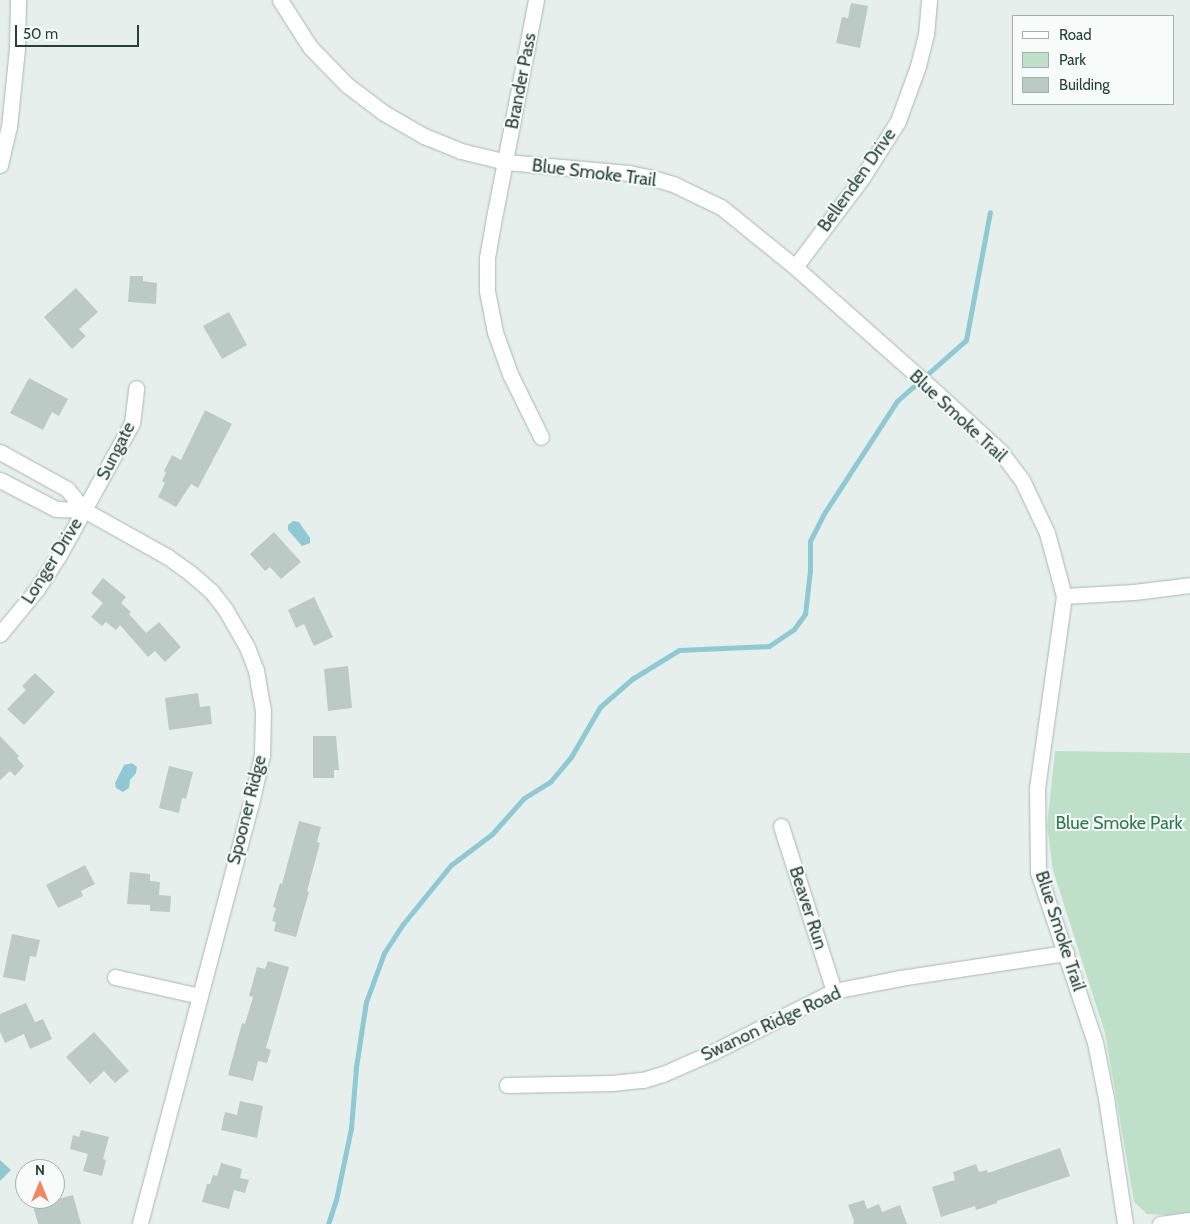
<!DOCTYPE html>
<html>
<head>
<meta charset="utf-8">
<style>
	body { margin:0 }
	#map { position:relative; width:1190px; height:1224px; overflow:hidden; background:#e6efeb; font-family:Cabin,sans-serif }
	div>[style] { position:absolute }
	.green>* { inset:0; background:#bfe0c8 }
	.water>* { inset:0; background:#8ec9d4 }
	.stream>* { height:5px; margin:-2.5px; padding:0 2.5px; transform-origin:2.5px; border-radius:2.5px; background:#8ec9d4 }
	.building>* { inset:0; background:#bbcac4 }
	.roads { filter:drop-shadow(0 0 1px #a8b8b2) drop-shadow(0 0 1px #a8b8b2) }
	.street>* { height:15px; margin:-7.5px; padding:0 7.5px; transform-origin:7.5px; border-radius:7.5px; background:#fff }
	.secondary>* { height:15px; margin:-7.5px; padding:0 7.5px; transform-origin:7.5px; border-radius:7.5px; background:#fff }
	span { translate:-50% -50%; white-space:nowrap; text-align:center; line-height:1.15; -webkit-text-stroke:4px #f7fbf9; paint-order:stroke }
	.street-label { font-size:18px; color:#24423a }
	.park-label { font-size:18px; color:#2d7a4b }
	.legend { position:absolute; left:1012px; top:15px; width:162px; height:90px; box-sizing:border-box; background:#f7fbf9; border:1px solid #a3b1ad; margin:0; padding:6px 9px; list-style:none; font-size:15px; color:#24423a }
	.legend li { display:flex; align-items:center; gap:10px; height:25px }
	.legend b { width:25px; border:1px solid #a3b1ad }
	.north { position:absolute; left:15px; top:1159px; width:50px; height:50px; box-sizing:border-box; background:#f7fbf9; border:1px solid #a3b1ad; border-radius:50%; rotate:0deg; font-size:14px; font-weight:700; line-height:20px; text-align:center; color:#24423a }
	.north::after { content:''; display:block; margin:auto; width:18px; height:22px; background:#f4845f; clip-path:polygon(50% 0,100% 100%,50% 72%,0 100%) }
	.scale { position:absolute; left:15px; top:25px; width:124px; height:22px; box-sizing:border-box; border:2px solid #24423a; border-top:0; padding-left:6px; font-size:15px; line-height:18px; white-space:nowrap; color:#24423a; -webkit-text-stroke:4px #f7fbf9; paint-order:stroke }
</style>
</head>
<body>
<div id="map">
	<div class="green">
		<i style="clip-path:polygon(1055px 751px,1190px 753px,1190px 1212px,1167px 1215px,1147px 1214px,1134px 1202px,1105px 1033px,1053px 870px,1047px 826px)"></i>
	</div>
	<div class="water">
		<i style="clip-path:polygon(293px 521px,299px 522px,310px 538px,310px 543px,302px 546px,288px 530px,288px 525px)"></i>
		<i style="clip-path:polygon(132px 763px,137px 767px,136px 773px,130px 780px,129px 788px,123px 792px,116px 788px,115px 783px,124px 765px)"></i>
		<i style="clip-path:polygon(0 1160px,11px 1170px,0 1181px)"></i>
	</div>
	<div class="stream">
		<i style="left:328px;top:1224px;width:25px;rotate:-72deg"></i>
		<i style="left:336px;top:1200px;width:74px;rotate:-78.2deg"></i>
		<i style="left:351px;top:1128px;width:61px;rotate:-85.3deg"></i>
		<i style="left:356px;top:1067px;width:66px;rotate:-81.3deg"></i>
		<i style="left:366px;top:1002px;width:52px;rotate:-69.8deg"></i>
		<i style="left:384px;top:953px;width:35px;rotate:-57deg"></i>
		<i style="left:403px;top:924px;width:76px;rotate:-50.9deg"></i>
		<i style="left:451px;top:865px;width:51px;rotate:-37.1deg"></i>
		<i style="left:492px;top:834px;width:48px;rotate:-48.4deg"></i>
		<i style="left:524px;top:798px;width:31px;rotate:-32deg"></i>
		<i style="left:550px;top:782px;width:33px;rotate:-50deg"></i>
		<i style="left:571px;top:757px;width:58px;rotate:-59.9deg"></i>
		<i style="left:600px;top:707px;width:43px;rotate:-41.2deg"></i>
		<i style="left:632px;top:679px;width:55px;rotate:-31.7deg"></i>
		<i style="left:679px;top:650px;width:90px;rotate:-2.5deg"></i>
		<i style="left:769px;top:646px;width:30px;rotate:-34deg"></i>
		<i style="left:794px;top:629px;width:19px;rotate:-54deg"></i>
		<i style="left:805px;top:614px;width:44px;rotate:-83.5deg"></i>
		<i style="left:810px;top:570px;width:29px;rotate:-90deg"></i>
		<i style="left:810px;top:541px;width:29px;rotate:-63deg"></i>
		<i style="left:823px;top:515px;width:136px;rotate:-57deg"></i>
		<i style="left:897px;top:401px;width:92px;rotate:-41.5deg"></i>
		<i style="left:966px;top:340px;width:130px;rotate:-79.4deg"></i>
	</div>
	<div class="building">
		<i style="clip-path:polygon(851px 3px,868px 6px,860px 48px,836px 43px,842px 17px,848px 18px)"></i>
		<i style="clip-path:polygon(130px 276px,143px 276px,143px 281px,157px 283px,156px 304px,128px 302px)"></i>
		<i style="clip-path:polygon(76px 288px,98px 312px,79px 329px,86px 336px,72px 349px,44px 317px)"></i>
		<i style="clip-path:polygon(229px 312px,247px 345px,222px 359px,203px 326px)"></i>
		<i style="clip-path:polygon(29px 378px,68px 399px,59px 416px,52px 412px,43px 430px,10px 413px)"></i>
		<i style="clip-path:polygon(205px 410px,232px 424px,198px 488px,191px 484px,176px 507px,158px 497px,165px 483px,162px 481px,166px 473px,164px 471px,172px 455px,181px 460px)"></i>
		<i style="clip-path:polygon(274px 532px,301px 562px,281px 579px,270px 567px,265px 571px,250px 554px)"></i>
		<i style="clip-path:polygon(103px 578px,126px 597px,121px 603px,131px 612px,129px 614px,146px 633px,159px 622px,181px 647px,165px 662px,155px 651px,148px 657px,120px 625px,116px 630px,106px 622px,102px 626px,91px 617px,103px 603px,91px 593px)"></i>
		<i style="clip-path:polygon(314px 597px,333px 637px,314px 646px,304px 624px,296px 628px,288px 610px)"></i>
		<i style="clip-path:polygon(348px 666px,352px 708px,328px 711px,324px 669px)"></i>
		<i style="clip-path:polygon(35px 673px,55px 692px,24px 725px,7px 709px,26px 690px,22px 686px)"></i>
		<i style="clip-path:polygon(198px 693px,200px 707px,210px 706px,212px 724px,169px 730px,165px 698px)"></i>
		<i style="clip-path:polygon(0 736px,19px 756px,17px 758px,24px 766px,15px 776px,10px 771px,0 780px)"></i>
		<i style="clip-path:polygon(313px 736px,336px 736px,339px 770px,334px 770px,334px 778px,313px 778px)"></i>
		<i style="clip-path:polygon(169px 766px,193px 772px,186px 799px,182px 798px,179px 813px,159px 808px)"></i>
		<i style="clip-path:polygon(299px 821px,321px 827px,317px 842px,320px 843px,307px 891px,309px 892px,296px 937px,274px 931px,276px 922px,272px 921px,276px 908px,273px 907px,280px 883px,282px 884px)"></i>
		<i style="clip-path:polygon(85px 865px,95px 884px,81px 891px,83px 896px,58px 908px,46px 885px)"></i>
		<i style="clip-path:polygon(130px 872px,150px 874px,150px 881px,160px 882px,159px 895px,171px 896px,170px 912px,150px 911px,150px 905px,127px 904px)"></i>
		<i style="clip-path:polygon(12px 934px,40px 940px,36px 957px,30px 956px,25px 981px,3px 977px)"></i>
		<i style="clip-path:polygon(268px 961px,289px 967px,266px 1048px,271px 1050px,267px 1063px,258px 1061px,253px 1081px,228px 1075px,242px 1023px,245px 1024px,253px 997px,249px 996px,257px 967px,265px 969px)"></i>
		<i style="clip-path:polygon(26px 1003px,35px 1022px,43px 1019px,52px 1039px,30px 1049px,24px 1034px,5px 1043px,0 1032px,0 1014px)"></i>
		<i style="clip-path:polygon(94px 1032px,129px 1071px,115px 1083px,104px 1071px,90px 1084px,66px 1057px)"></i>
		<i style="clip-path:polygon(240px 1101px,263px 1106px,257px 1138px,221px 1130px,225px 1112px,237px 1115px)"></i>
		<i style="clip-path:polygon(81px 1130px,109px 1137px,103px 1159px,106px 1160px,102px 1176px,83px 1171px,88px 1154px,70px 1149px,73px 1135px,79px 1137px)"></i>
		<i style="clip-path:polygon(1060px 1148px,1070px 1176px,997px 1201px,997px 1203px,976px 1210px,975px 1206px,941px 1217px,932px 1187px,955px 1180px,953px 1172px,976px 1164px,979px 1172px,987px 1170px,988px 1173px)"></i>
		<i style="clip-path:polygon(221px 1163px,242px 1169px,240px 1178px,249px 1180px,245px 1193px,234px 1190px,229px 1209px,202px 1202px,207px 1184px,210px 1184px,213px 1175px,217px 1176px)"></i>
		<i style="clip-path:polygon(73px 1195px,81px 1224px,38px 1224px,33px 1206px)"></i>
		<i style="clip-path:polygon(864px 1200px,867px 1209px,879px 1204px,882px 1212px,900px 1205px,907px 1224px,853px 1224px,854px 1221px,848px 1205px)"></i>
	</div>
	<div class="roads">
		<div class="street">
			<i style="left:280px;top:0;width:56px;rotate:57.4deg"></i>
			<i style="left:310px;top:47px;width:53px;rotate:45.8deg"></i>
			<i style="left:347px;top:85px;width:46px;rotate:37.1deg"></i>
			<i style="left:384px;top:113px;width:46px;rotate:29.9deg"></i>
			<i style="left:424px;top:136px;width:40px;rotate:22deg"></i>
			<i style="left:461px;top:151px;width:46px;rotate:13.7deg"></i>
			<i style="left:506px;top:162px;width:123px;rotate:5.1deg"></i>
			<i style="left:629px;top:173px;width:24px;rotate:12deg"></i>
			<i style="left:652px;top:178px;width:22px;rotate:16deg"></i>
			<i style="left:673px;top:184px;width:53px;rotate:25.6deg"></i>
			<i style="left:721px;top:207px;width:95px;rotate:39deg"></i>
			<i style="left:795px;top:267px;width:191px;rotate:41.6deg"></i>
			<i style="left:938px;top:394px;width:84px;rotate:42.6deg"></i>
			<i style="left:1000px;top:451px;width:36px;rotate:53deg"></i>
			<i style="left:1022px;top:480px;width:59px;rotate:64.7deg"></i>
			<i style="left:1047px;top:533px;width:65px;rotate:74.9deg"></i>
			<i style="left:1064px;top:596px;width:194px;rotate:98deg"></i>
			<i style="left:1037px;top:788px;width:84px;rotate:89.3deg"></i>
			<i style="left:1038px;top:872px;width:179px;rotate:71.5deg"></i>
			<i style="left:1095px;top:1042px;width:57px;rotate:78.9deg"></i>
			<i style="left:1106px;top:1098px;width:127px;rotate:81.4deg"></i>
			<i style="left:536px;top:0;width:216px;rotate:100.9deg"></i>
			<i style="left:495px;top:212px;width:47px;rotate:99.9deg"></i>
			<i style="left:487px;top:258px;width:33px;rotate:90deg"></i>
			<i style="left:487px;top:291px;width:42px;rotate:79deg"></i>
			<i style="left:495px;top:332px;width:45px;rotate:70.3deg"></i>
			<i style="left:510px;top:374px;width:70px;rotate:63.8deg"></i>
			<i style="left:795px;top:267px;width:111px;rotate:-53deg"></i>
			<i style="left:862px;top:178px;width:67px;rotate:-57.7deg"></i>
			<i style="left:898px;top:121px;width:59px;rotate:-70deg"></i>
			<i style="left:918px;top:66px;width:32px;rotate:-76deg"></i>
			<i style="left:926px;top:35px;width:35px;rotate:-85deg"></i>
			<i style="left:0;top:452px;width:77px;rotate:28.9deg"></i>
			<i style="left:67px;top:489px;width:27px;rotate:51deg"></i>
			<i style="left:84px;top:510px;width:96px;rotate:29.2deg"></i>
			<i style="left:168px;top:557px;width:26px;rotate:36deg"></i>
			<i style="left:189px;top:572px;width:29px;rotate:41deg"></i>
			<i style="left:211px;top:591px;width:23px;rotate:52deg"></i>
			<i style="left:225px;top:609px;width:44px;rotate:59.9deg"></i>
			<i style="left:247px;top:647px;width:25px;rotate:69deg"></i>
			<i style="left:256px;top:670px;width:18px;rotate:81deg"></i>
			<i style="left:259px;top:688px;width:23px;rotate:80deg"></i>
			<i style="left:263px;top:711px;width:44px;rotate:91.3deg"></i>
			<i style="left:262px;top:755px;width:45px;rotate:102.8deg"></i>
			<i style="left:252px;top:799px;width:440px;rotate:104.8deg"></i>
			<i style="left:0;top:480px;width:63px;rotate:27.4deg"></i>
			<i style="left:56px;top:509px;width:28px;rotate:2deg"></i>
			<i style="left:1064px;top:596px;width:70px;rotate:-3.3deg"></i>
			<i style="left:1134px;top:592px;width:56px;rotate:-7.1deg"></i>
			<i style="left:0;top:634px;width:58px;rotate:-50.6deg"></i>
			<i style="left:37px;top:589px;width:38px;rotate:-57deg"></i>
			<i style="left:58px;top:557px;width:153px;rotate:-61.1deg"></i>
			<i style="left:132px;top:423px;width:35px;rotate:-83deg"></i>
			<i style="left:781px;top:826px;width:173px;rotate:72.2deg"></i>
			<i style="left:115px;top:977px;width:87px;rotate:12.6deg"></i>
			<i style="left:507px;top:1085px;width:105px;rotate:-1.1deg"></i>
			<i style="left:612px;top:1083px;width:31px;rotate:-6deg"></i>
			<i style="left:643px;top:1080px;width:21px;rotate:-17deg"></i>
			<i style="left:663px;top:1074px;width:55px;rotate:-23.7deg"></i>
			<i style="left:713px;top:1052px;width:136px;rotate:-26.8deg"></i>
			<i style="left:834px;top:991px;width:67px;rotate:-11.1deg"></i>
			<i style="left:900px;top:978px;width:168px;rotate:-8.6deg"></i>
			<i style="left:1160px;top:1224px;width:30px;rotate:-8deg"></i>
		</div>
		<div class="secondary">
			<i style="left:0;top:165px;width:39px;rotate:-77deg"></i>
			<i style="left:9px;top:127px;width:79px;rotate:-84.2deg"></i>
			<i style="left:17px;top:48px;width:48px;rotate:-88.8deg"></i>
		</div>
	</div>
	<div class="street-label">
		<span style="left:521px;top:81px;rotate:-79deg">Brander Pass</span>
		<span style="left:594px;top:173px;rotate:7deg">Blue Smoke Trail</span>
		<span style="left:857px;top:180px;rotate:-55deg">Bellenden Drive</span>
		<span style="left:958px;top:416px;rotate:43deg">Blue Smoke Trail</span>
		<span style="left:116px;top:451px;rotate:-63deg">Sungate</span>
		<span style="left:52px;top:561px;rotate:-58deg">Longer Drive</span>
		<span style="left:247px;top:810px;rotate:-76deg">Spooner Ridge</span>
		<span style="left:808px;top:908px;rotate:72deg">Beaver Run</span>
		<span style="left:1060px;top:931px;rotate:72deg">Blue Smoke Trail</span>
		<span style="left:771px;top:1024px;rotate:-25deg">Swanon Ridge Road</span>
	</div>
	<div class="park-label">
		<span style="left:1119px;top:823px">Blue Smoke Park</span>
	</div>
	<ul class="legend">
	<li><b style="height:6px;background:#fff"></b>Road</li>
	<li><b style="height:14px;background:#bfe0c8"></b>Park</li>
	<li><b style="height:14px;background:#bbcac4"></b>Building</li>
	</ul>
	<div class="north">N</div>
	<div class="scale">50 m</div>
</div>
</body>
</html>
